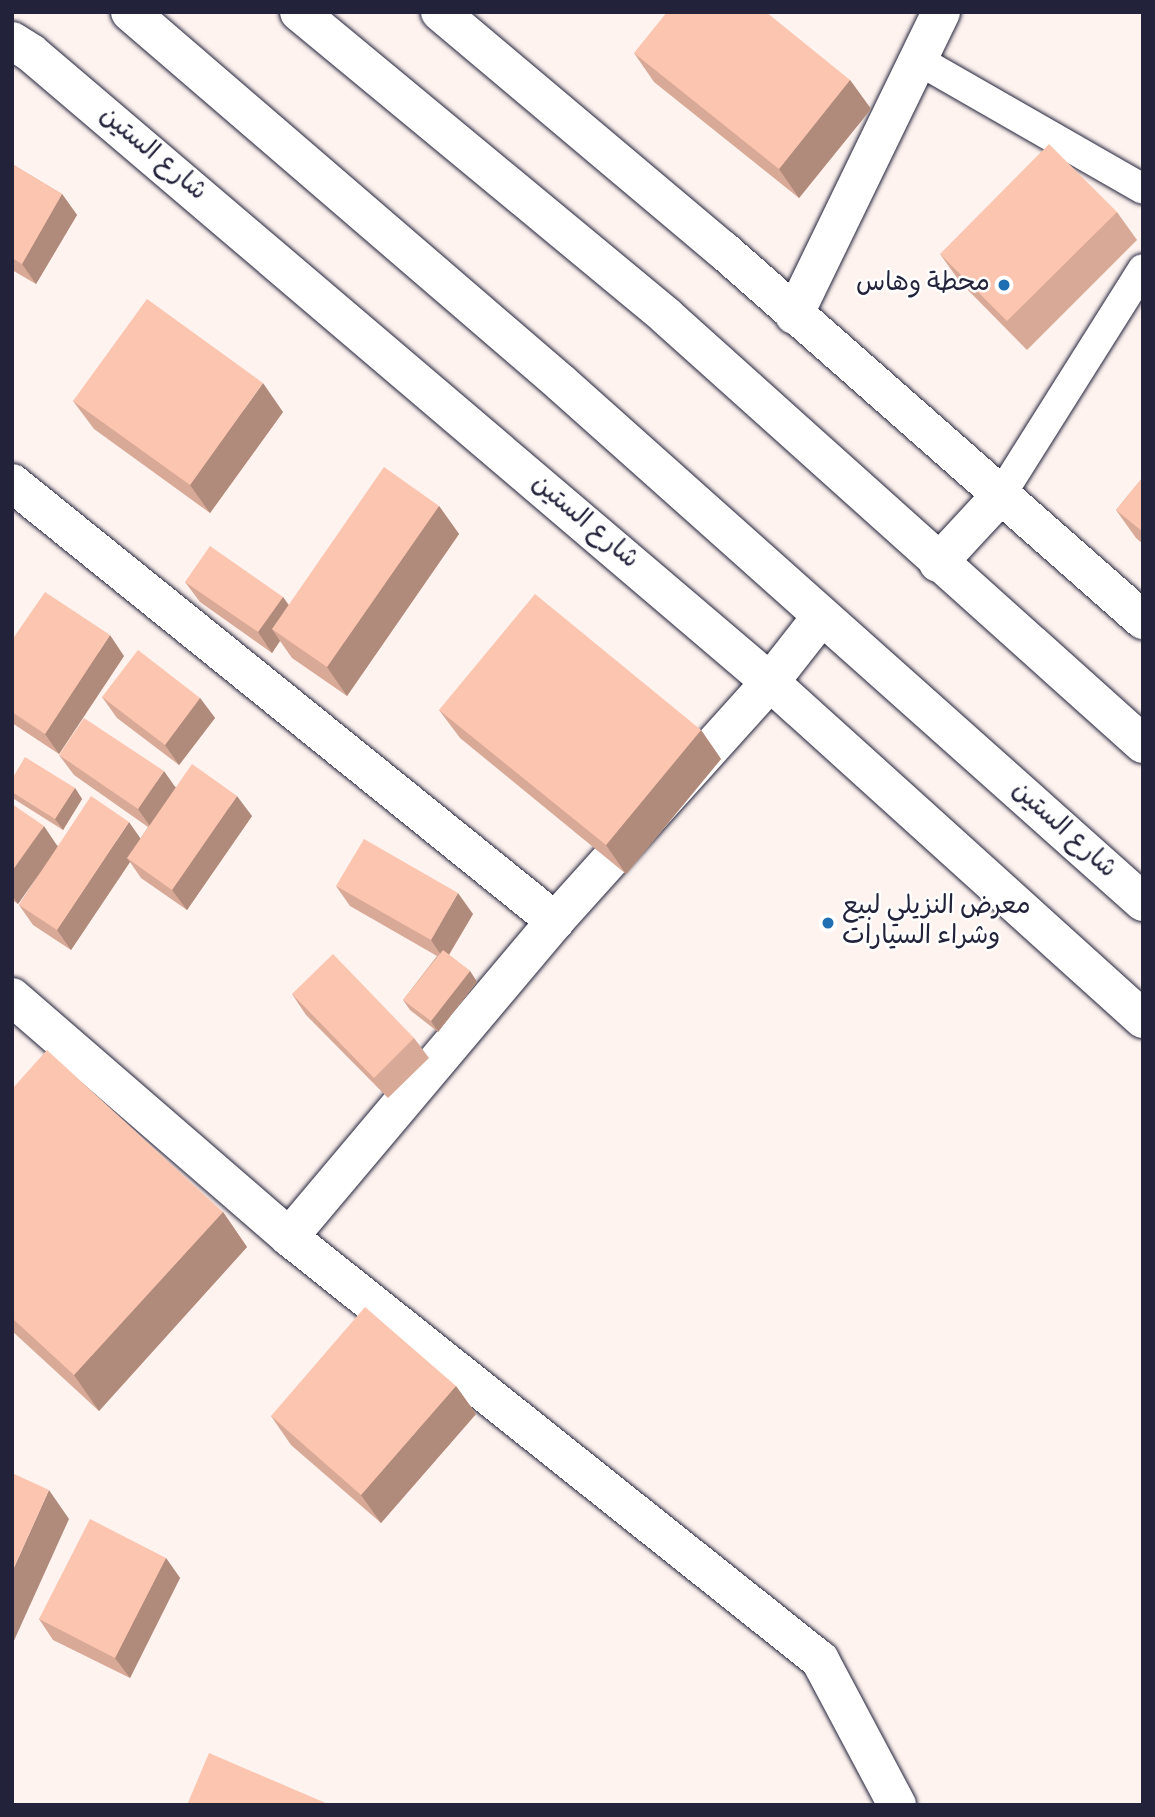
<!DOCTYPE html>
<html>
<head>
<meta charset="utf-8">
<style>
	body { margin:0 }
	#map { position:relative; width:1155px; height:1817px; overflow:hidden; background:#fef3ef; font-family:Dekko,"Playpen Sans Arabic",sans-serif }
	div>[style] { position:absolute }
	.roads { filter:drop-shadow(0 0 2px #22223b) drop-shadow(0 0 2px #22223b) }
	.lane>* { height:30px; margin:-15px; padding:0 15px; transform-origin:15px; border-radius:15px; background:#fff }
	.street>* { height:38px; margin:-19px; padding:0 19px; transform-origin:19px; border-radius:19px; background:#fff }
	.primary>* { height:38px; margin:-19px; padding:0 19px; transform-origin:19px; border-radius:19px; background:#fff }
	.highway>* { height:38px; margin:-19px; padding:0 19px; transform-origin:19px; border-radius:19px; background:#fff }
	.wall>* { inset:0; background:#d9a997 }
	.shaded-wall>* { inset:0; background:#b08a7b }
	.building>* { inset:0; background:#fcc5b0 }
	.dots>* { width:19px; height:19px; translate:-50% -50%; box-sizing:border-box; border:4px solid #fff; border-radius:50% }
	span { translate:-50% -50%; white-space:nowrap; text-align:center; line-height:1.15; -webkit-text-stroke:5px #fff; paint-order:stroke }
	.street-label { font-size:26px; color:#22223b }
	.poi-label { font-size:26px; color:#22223b }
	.right { translate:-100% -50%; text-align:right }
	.left { translate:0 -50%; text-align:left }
	.frame { position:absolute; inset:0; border:14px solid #22223b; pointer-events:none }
</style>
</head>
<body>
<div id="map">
	<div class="roads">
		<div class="lane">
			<i style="left:918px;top:60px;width:259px;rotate:29.8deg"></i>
			<i style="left:1000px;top:496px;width:268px;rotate:-57.8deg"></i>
		</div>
		<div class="street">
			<i style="left:794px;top:315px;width:337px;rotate:-64.1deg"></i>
			<i style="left:12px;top:483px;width:698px;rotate:38.89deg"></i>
			<i style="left:12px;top:997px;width:367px;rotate:40.9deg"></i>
			<i style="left:289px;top:1237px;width:679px;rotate:38.54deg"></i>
			<i style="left:820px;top:1660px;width:164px;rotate:62deg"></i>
			<i style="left:289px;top:1237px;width:413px;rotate:-49.9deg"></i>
			<i style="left:555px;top:921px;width:321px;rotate:-48deg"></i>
			<i style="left:770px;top:682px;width:83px;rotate:-51.9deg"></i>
		</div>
		<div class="primary">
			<i style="left:440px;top:12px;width:370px;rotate:40.1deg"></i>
			<i style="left:723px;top:250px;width:560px;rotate:41.38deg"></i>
			<i style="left:12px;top:41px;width:22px;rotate:32deg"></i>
			<i style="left:31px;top:53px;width:970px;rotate:40.4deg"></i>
			<i style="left:770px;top:682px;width:503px;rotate:42.1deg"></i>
		</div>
		<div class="highway">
			<i style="left:130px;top:12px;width:569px;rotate:40.72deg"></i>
			<i style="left:561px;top:383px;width:780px;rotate:41.73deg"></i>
			<i style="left:299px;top:12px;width:477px;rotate:39.6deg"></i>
			<i style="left:666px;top:316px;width:641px;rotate:41.9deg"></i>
			<i style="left:938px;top:563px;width:91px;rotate:-47.2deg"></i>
		</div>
	</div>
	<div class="wall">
		<i style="clip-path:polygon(634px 53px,850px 80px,871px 109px,799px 198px,654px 82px)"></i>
		<i style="clip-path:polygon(12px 164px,62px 194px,77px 215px,36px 284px,12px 270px)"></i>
		<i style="clip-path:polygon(1117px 212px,1137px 240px,1027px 350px,960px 282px,940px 254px)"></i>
		<i style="clip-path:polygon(73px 401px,283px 412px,210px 513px,94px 429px)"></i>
		<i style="clip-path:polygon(1143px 477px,1143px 544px,1136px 538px,1116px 510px)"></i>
		<i style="clip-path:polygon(439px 506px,459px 534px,347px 696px,292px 658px,280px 641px,272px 653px,200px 602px,185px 582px,283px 597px,289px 605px)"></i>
		<i style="clip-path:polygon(12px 640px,124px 656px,59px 754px,12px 723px)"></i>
		<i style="clip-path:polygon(102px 697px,200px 698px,215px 718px,179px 765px,117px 718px)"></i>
		<i style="clip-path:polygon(439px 710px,701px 730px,721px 759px,626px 874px,460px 738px)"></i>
		<i style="clip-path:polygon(59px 755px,176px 787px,252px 816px,187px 910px,141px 878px,130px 862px,71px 950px,33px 925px,19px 905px,41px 871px,18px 904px,12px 900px,12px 804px,58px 846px,140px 839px,148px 827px,74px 775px)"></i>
		<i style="clip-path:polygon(12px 779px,75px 788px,82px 799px,63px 830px,14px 799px,12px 797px)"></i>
		<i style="clip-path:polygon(336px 886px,473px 914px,449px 955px,470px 971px,477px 982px,438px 1032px,410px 1010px,403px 1000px,437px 956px,350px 906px)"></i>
		<i style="clip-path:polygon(292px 994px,414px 1038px,429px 1058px,388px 1098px,306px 1015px)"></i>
		<i style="clip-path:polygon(12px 1089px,223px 1212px,247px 1247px,99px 1411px,12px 1331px)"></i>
		<i style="clip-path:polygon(456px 1386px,476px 1414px,381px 1523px,291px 1445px,271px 1416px)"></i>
		<i style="clip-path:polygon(166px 1558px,180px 1578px,130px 1678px,53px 1640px,39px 1619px)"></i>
	</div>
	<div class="shaded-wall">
		<i style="clip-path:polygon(850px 80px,871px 109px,799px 198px,779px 169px)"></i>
		<i style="clip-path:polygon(62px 194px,77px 215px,36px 284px,22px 264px)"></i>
		<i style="clip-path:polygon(263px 383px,283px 412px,210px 513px,190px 485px)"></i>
		<i style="clip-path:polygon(439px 506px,459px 534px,347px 696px,327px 667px)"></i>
		<i style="clip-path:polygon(283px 597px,297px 618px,272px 629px,280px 641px,272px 653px,258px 632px)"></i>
		<i style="clip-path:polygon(110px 635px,124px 656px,59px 754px,45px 734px)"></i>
		<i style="clip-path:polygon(200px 698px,215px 718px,179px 765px,165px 745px)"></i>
		<i style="clip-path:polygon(701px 730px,721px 759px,626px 874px,606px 845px)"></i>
		<i style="clip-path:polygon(164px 771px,178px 791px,152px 829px,138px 809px)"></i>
		<i style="clip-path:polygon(75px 788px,82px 799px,63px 830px,55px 819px)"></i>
		<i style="clip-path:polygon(237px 796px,252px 816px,187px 910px,172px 890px)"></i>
		<i style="clip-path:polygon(129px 822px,143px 842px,127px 858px,130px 862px,71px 950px,57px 930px)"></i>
		<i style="clip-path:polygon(44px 826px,58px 847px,18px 904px,12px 895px,12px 871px)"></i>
		<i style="clip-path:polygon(458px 893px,473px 914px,445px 961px,431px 940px)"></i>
		<i style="clip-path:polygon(470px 971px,477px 982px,438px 1032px,431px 1021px)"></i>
		<i style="clip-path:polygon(223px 1212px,247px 1247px,99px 1411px,74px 1375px)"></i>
		<i style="clip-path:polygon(456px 1386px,476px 1414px,381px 1523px,361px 1495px)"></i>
		<i style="clip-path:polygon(49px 1490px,69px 1519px,12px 1645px,12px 1572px)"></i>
		<i style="clip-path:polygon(166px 1558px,180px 1578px,130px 1678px,115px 1658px)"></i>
	</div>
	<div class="building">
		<i style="clip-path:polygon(667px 12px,766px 12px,850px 80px,779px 169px,634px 53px)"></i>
		<i style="clip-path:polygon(1049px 144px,1117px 212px,1007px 321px,940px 254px)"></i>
		<i style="clip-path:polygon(12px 164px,62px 194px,22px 264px,12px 258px)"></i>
		<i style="clip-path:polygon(147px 299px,263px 383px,190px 485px,73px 401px)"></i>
		<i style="clip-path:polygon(384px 467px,439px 506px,327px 667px,272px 629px)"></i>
		<i style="clip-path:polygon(1143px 477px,1143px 532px,1116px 510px)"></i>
		<i style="clip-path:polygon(210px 546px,283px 597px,258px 632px,185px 582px)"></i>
		<i style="clip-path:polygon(45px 592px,110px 635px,45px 734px,12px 712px,12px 640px)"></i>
		<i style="clip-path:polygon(535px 594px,701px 730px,606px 845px,439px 710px)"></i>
		<i style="clip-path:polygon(138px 650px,200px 698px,165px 745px,102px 697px)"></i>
		<i style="clip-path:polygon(84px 718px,164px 771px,138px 809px,59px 755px)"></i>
		<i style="clip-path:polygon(25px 757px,75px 788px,55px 819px,12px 792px,12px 779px)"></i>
		<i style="clip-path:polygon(192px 764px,237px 796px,172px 890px,127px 858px)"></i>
		<i style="clip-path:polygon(91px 796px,129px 822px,57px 930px,19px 905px)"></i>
		<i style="clip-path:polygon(12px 804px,44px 826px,12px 871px)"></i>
		<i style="clip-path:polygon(364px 839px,458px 893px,431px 940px,336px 886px)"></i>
		<i style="clip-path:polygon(443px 950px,470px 971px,431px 1021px,403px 1000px)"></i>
		<i style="clip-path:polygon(333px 954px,414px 1038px,374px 1078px,292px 994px)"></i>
		<i style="clip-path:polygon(47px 1050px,223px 1212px,74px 1375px,12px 1318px,12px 1089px)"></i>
		<i style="clip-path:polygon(365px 1307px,456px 1386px,361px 1495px,271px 1416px)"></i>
		<i style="clip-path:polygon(12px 1473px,49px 1490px,12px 1572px)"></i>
		<i style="clip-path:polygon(90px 1519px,166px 1558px,115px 1658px,39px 1619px)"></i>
		<i style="clip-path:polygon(209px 1753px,328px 1804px,327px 1805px,187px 1805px)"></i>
	</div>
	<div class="dots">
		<i style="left:1004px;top:285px;background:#1f6fb2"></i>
		<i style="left:828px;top:923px;background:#1f6fb2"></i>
	</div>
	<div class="street-label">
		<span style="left:152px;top:155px;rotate:40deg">شارع الستين</span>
		<span style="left:584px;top:523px;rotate:40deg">شارع الستين</span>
		<span style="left:1063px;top:831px;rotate:42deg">شارع الستين</span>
	</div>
	<div class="poi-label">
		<span class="right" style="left:990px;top:285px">محطة وهاس</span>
		<span class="left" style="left:842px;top:923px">معرض النزيلي لبيع<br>وشراء السيارات</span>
	</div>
	<div class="frame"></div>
</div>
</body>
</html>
